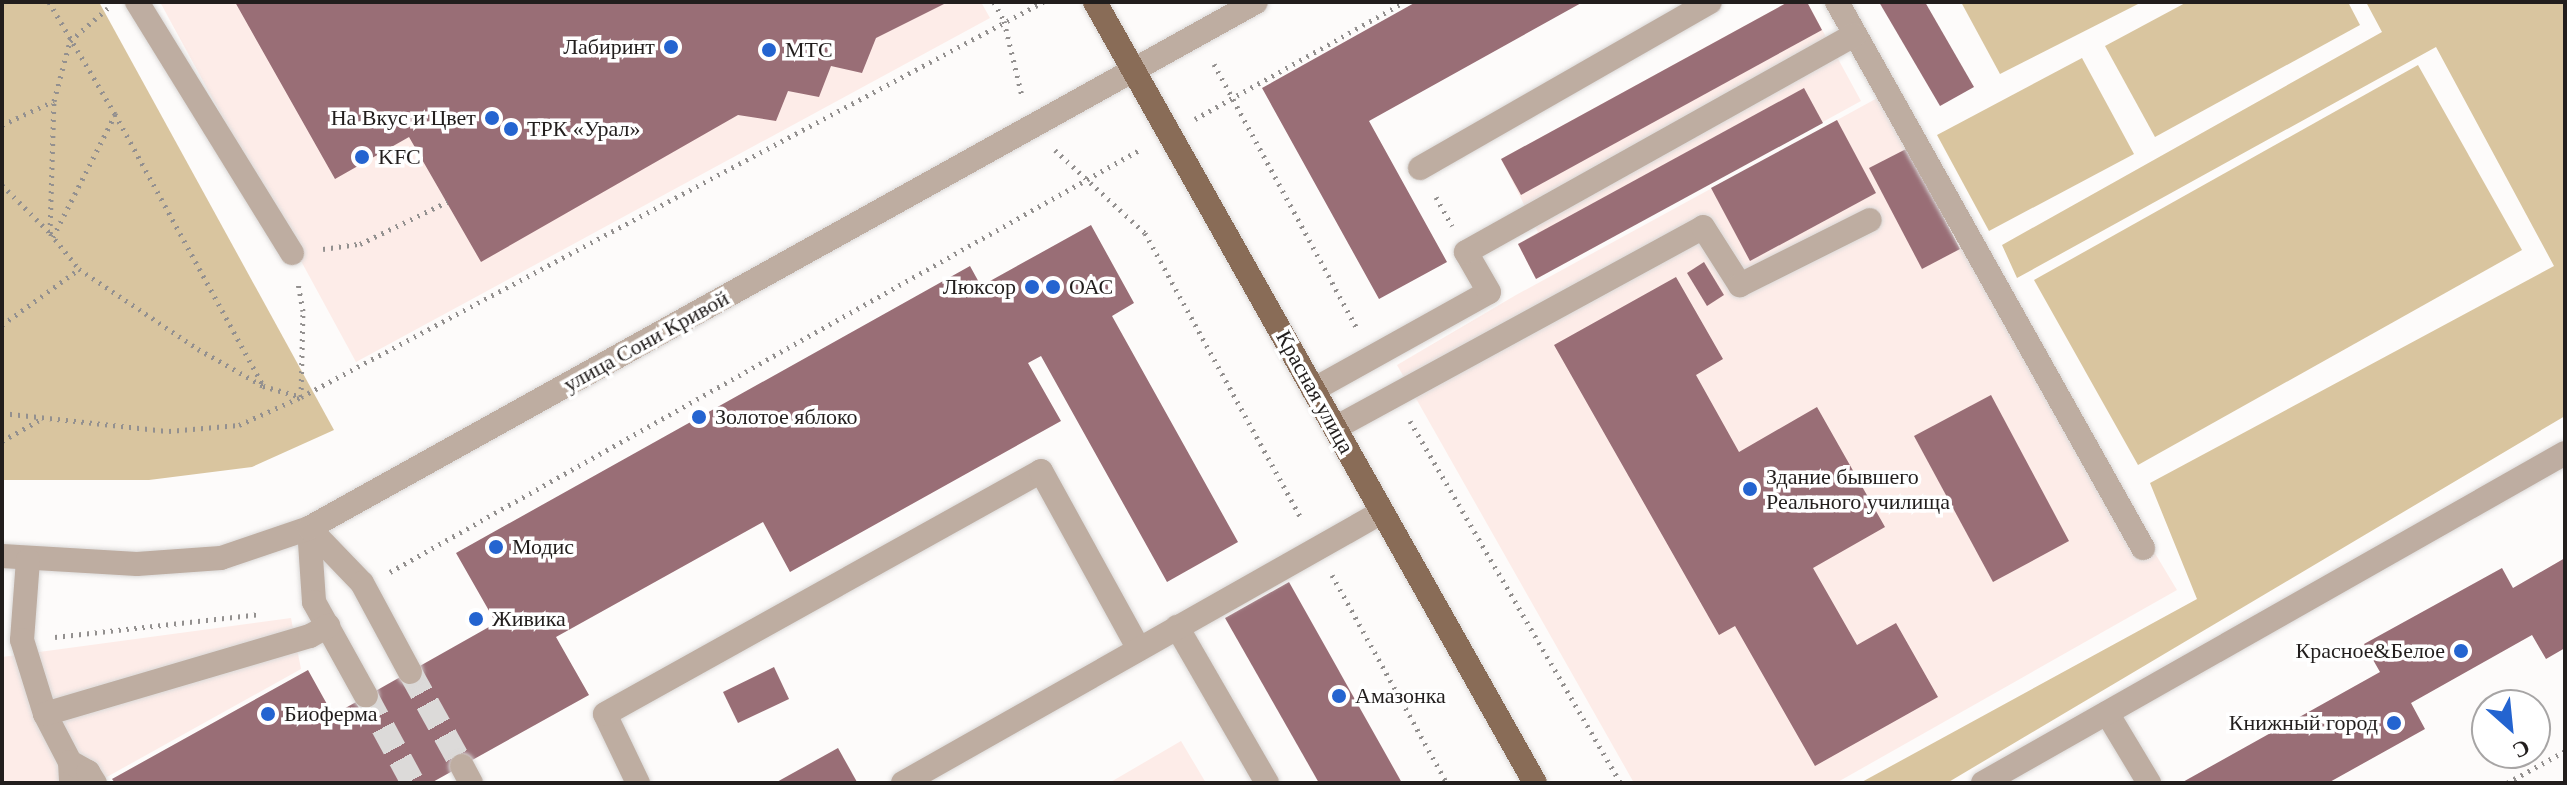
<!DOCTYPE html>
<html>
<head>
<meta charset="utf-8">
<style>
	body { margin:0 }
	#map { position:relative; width:2567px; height:785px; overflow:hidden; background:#fdfbfa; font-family:Georgia,serif }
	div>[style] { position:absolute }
	.built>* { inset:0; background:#fdece8 }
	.green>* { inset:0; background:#d9c59f }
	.building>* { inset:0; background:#996e76 }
	.minor-tunnel>* { height:24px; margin-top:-12px; transform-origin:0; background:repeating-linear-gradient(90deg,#dcdad9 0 24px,transparent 0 36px) }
	.path>* { height:5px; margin-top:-2.5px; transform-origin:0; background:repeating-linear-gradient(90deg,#93908f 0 2px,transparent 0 8px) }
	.roads { filter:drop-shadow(0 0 2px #dad8d7) drop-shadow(0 0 2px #dad8d7) }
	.minor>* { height:24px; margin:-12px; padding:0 12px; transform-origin:12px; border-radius:12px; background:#beada1 }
	.major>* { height:24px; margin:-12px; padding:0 12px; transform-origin:12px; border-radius:12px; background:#896c57 }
	.dots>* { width:22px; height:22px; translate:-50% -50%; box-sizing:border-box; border:4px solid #fff; border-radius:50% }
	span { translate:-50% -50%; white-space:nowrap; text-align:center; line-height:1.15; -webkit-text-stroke:7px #fff; paint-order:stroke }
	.poi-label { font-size:22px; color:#221e1d }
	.right { translate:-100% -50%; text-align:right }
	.left { translate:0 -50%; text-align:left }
	.street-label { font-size:22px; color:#221e1d }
	.frame { position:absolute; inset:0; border:4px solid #221e1d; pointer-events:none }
	.north { position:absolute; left:2471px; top:689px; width:80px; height:80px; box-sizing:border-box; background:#fff; border:2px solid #a7a5a5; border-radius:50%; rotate:153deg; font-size:22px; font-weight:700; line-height:32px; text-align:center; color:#221e1d }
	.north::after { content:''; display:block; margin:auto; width:28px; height:36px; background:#2464d0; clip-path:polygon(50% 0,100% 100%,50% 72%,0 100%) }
</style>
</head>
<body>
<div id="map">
	<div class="built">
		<i style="clip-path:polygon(160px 2px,981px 2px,990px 18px,356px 362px)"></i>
		<i style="clip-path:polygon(1788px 2px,1807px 2px,1861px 101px,1536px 279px,1518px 244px,1538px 232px,1501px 159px)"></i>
		<i style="clip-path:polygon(1881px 96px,2177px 590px,1836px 783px,1634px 783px,1397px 365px,1516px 295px)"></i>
		<i style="clip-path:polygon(291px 618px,301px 669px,105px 778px,107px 783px,2px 783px,2px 657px)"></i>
		<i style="clip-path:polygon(1181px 741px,1206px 783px,1109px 783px)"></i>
	</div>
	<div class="green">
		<i style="clip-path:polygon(2px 2px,99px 2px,334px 430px,252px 467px,149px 480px,2px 480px)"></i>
		<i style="clip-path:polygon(1961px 2px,2142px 2px,2000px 74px)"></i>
		<i style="clip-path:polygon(2187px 2px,2348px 2px,2360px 25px,2155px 137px,2105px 46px)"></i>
		<i style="clip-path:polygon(2366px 2px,2565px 2px,2565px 416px,1947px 783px,1860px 783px,2197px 599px,2150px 483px,2554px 266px,2436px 47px,2017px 278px,2002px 245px,2382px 32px)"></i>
		<i style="clip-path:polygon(2082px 58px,2134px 154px,1989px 231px,1937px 135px)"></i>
		<i style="clip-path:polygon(2418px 65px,2522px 250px,2138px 465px,2034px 280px)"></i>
	</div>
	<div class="building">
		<i style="clip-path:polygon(235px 2px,948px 2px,876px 38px,862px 73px,831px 66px,819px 97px,788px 91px,776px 121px,738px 115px,481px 262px,409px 137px,335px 179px)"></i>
		<i style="clip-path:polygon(1416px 2px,1583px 2px,1369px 121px,1447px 262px,1379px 299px,1262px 88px)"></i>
		<i style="clip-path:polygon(1788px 2px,1807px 2px,1822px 30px,1521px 195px,1501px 159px)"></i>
		<i style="clip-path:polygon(1879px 2px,1925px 2px,1974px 87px,1940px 106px)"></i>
		<i style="clip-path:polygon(1804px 88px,1823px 123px,1536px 279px,1518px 244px)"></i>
		<i style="clip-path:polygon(1837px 120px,1876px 193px,1750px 261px,1711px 188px)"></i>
		<i style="clip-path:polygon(1908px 148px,1960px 249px,1922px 269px,1869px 168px)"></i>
		<i style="clip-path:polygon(1091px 225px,1134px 303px,1112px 316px,1238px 542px,1167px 582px,1041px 356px,1028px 363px,1061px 421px,790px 572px,763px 522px,556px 637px,589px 695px,431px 783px,115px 783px,112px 779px,308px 670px,333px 715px,496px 623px,456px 553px,970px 266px,981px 286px)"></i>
		<i style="clip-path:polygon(1704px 262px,1724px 295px,1707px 306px,1687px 273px)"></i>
		<i style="clip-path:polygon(1676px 277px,1723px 359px,1696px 375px,1739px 452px,1817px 407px,1885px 527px,1813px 568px,1857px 645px,1896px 623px,1938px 697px,1815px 766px,1735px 626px,1719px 635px,1554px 345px)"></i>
		<i style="clip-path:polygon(1991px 395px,2069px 541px,1993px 582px,1914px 436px)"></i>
		<i style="clip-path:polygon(2565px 558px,2565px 648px,2546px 659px,2532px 635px,2411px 703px,2425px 729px,2328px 783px,2181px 783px,2380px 672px,2364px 644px,2502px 568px,2513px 588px)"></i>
		<i style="clip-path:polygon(1289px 582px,1402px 783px,1319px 783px,1225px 618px)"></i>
		<i style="clip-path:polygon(774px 667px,789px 699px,738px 723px,723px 692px)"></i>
		<i style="clip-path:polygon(838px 748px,857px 782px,775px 783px)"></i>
	</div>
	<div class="minor-tunnel">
		<i style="left:410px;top:672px;width:107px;rotate:61deg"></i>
		<i style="left:366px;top:696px;width:99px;rotate:61.6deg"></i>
	</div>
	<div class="path">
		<i style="left:49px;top:2px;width:130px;rotate:59.5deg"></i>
		<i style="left:115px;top:114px;width:309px;rotate:61.4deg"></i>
		<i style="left:994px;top:2px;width:21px;rotate:62deg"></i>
		<i style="left:1004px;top:21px;width:77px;rotate:76.5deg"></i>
		<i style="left:1214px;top:64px;width:301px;rotate:61.6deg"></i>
		<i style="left:1195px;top:119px;width:240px;rotate:-29.2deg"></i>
		<i style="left:2px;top:125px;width:57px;rotate:-24.8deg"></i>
		<i style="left:1055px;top:150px;width:122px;rotate:42.7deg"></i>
		<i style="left:1145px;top:233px;width:327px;rotate:61.3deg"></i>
		<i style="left:2px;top:185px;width:68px;rotate:45deg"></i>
		<i style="left:50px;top:233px;width:46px;rotate:51.1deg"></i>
		<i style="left:79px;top:269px;width:143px;rotate:33.9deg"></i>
		<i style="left:198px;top:349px;width:75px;rotate:29.6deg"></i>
		<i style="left:263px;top:386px;width:40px;rotate:16deg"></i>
		<i style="left:301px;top:397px;width:86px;rotate:-88.7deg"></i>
		<i style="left:303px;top:311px;width:29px;rotate:-100deg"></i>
		<i style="left:1436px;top:197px;width:33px;rotate:61deg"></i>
		<i style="left:50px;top:233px;width:132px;rotate:-88.3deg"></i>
		<i style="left:54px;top:101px;width:62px;rotate:-75.1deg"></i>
		<i style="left:70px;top:41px;width:50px;rotate:-41deg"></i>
		<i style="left:53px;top:237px;width:137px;rotate:-63.1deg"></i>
		<i style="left:323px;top:249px;width:37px;rotate:-8deg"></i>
		<i style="left:360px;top:244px;width:97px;rotate:-25.8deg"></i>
		<i style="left:2px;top:325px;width:95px;rotate:-36deg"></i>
		<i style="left:2px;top:413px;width:168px;rotate:6.2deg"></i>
		<i style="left:169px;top:431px;width:70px;rotate:-4.9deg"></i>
		<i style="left:239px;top:425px;width:68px;rotate:-24.3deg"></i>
		<i style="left:301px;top:397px;width:841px;rotate:-28.03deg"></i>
		<i style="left:1410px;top:421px;width:419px;rotate:59.8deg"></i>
		<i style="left:2px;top:441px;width:47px;rotate:-29.3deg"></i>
		<i style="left:390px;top:572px;width:862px;rotate:-29.39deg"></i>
		<i style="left:1332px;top:575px;width:238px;rotate:61.1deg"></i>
		<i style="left:55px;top:637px;width:205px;rotate:-6.4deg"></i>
		<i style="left:2507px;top:783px;width:66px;rotate:-28.9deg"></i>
	</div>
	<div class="roads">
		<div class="minor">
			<i style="left:137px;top:2px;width:295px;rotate:58.3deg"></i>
			<i style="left:1837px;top:2px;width:626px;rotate:60.73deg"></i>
			<i style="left:1420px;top:168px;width:334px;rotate:-29.8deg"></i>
			<i style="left:1313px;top:390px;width:201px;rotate:-29.1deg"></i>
			<i style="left:1489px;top:292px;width:46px;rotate:-119.9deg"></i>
			<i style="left:1466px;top:252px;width:445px;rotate:-29.2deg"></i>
			<i style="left:1335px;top:428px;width:419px;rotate:-28.6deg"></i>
			<i style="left:1703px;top:227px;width:69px;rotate:57.5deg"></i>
			<i style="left:1740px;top:285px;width:145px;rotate:-26.6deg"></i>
			<i style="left:309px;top:528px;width:74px;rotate:86.1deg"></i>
			<i style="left:314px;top:602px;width:107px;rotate:61deg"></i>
			<i style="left:309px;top:528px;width:76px;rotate:46.1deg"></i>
			<i style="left:362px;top:583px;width:101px;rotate:61.7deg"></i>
			<i style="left:2px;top:556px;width:135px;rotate:3.4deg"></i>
			<i style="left:137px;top:564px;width:84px;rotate:-4.1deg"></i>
			<i style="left:221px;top:558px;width:93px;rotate:-18.8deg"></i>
			<i style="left:309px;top:528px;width:1083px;rotate:-29.05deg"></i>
			<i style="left:28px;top:560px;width:80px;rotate:94.3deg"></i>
			<i style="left:22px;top:640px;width:77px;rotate:72.7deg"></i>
			<i style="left:45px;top:714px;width:54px;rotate:62.5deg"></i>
			<i style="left:70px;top:762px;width:21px;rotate:87deg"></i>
			<i style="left:1177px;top:627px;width:180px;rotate:60deg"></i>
			<i style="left:2107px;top:713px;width:82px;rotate:59deg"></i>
			<i style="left:45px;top:714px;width:276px;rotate:-16.4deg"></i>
			<i style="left:310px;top:636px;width:21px;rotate:-29deg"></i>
			<i style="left:70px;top:762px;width:21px;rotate:29deg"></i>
			<i style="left:88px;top:772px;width:13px;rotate:58deg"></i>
			<i style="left:462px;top:766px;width:19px;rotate:62deg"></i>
			<i style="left:638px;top:783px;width:76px;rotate:-115.6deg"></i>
			<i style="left:605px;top:714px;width:499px;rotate:-29.1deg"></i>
			<i style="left:1041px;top:471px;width:203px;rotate:61.2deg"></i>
			<i style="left:903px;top:783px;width:550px;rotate:-29.5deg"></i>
			<i style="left:1983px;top:783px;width:669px;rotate:-29.55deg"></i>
		</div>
		<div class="major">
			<i style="left:1095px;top:2px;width:896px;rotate:60.6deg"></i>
		</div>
	</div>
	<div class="dots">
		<i style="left:671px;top:47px;background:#2464d0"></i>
		<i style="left:769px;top:50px;background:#2464d0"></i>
		<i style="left:492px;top:118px;background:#2464d0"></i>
		<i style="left:511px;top:129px;background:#2464d0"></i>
		<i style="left:362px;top:157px;background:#2464d0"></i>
		<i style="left:1032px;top:287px;background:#2464d0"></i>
		<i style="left:1053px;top:287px;background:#2464d0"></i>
		<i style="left:699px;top:417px;background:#2464d0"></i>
		<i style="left:1750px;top:489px;background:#2464d0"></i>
		<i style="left:496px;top:547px;background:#2464d0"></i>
		<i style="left:476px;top:619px;background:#2464d0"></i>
		<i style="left:2461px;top:651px;background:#2464d0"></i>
		<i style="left:1339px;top:696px;background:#2464d0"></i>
		<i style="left:268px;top:714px;background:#2464d0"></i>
		<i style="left:2394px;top:723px;background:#2464d0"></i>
	</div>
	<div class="poi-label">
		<span class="right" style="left:655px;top:47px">Лабиринт</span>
		<span class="left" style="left:785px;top:50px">МТС</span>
		<span class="right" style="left:476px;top:118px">На Вкус и Цвет</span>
		<span class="left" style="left:527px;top:129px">ТРК «Урал»</span>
		<span class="left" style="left:378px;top:157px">KFC</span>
		<span class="right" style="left:1016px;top:287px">Люксор</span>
		<span class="left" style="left:1069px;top:287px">ОАС</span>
		<span class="left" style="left:715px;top:417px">Золотое яблоко</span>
		<span class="left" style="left:1766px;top:489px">Здание бывшего<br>Реального училища</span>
		<span class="left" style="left:512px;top:547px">Модис</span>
		<span class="left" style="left:492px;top:619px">Живика</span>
		<span class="right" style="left:2445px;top:651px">Красное&amp;Белое</span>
		<span class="left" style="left:1355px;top:696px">Амазонка</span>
		<span class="left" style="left:284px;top:714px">Биоферма</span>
		<span class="right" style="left:2378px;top:723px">Книжный город</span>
	</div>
	<div class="street-label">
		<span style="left:646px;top:341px;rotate:-29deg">улица Сони Кривой</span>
		<span style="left:1315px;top:392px;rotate:61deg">Красная улица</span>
	</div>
	<div class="frame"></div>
	<div class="north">С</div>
</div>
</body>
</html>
